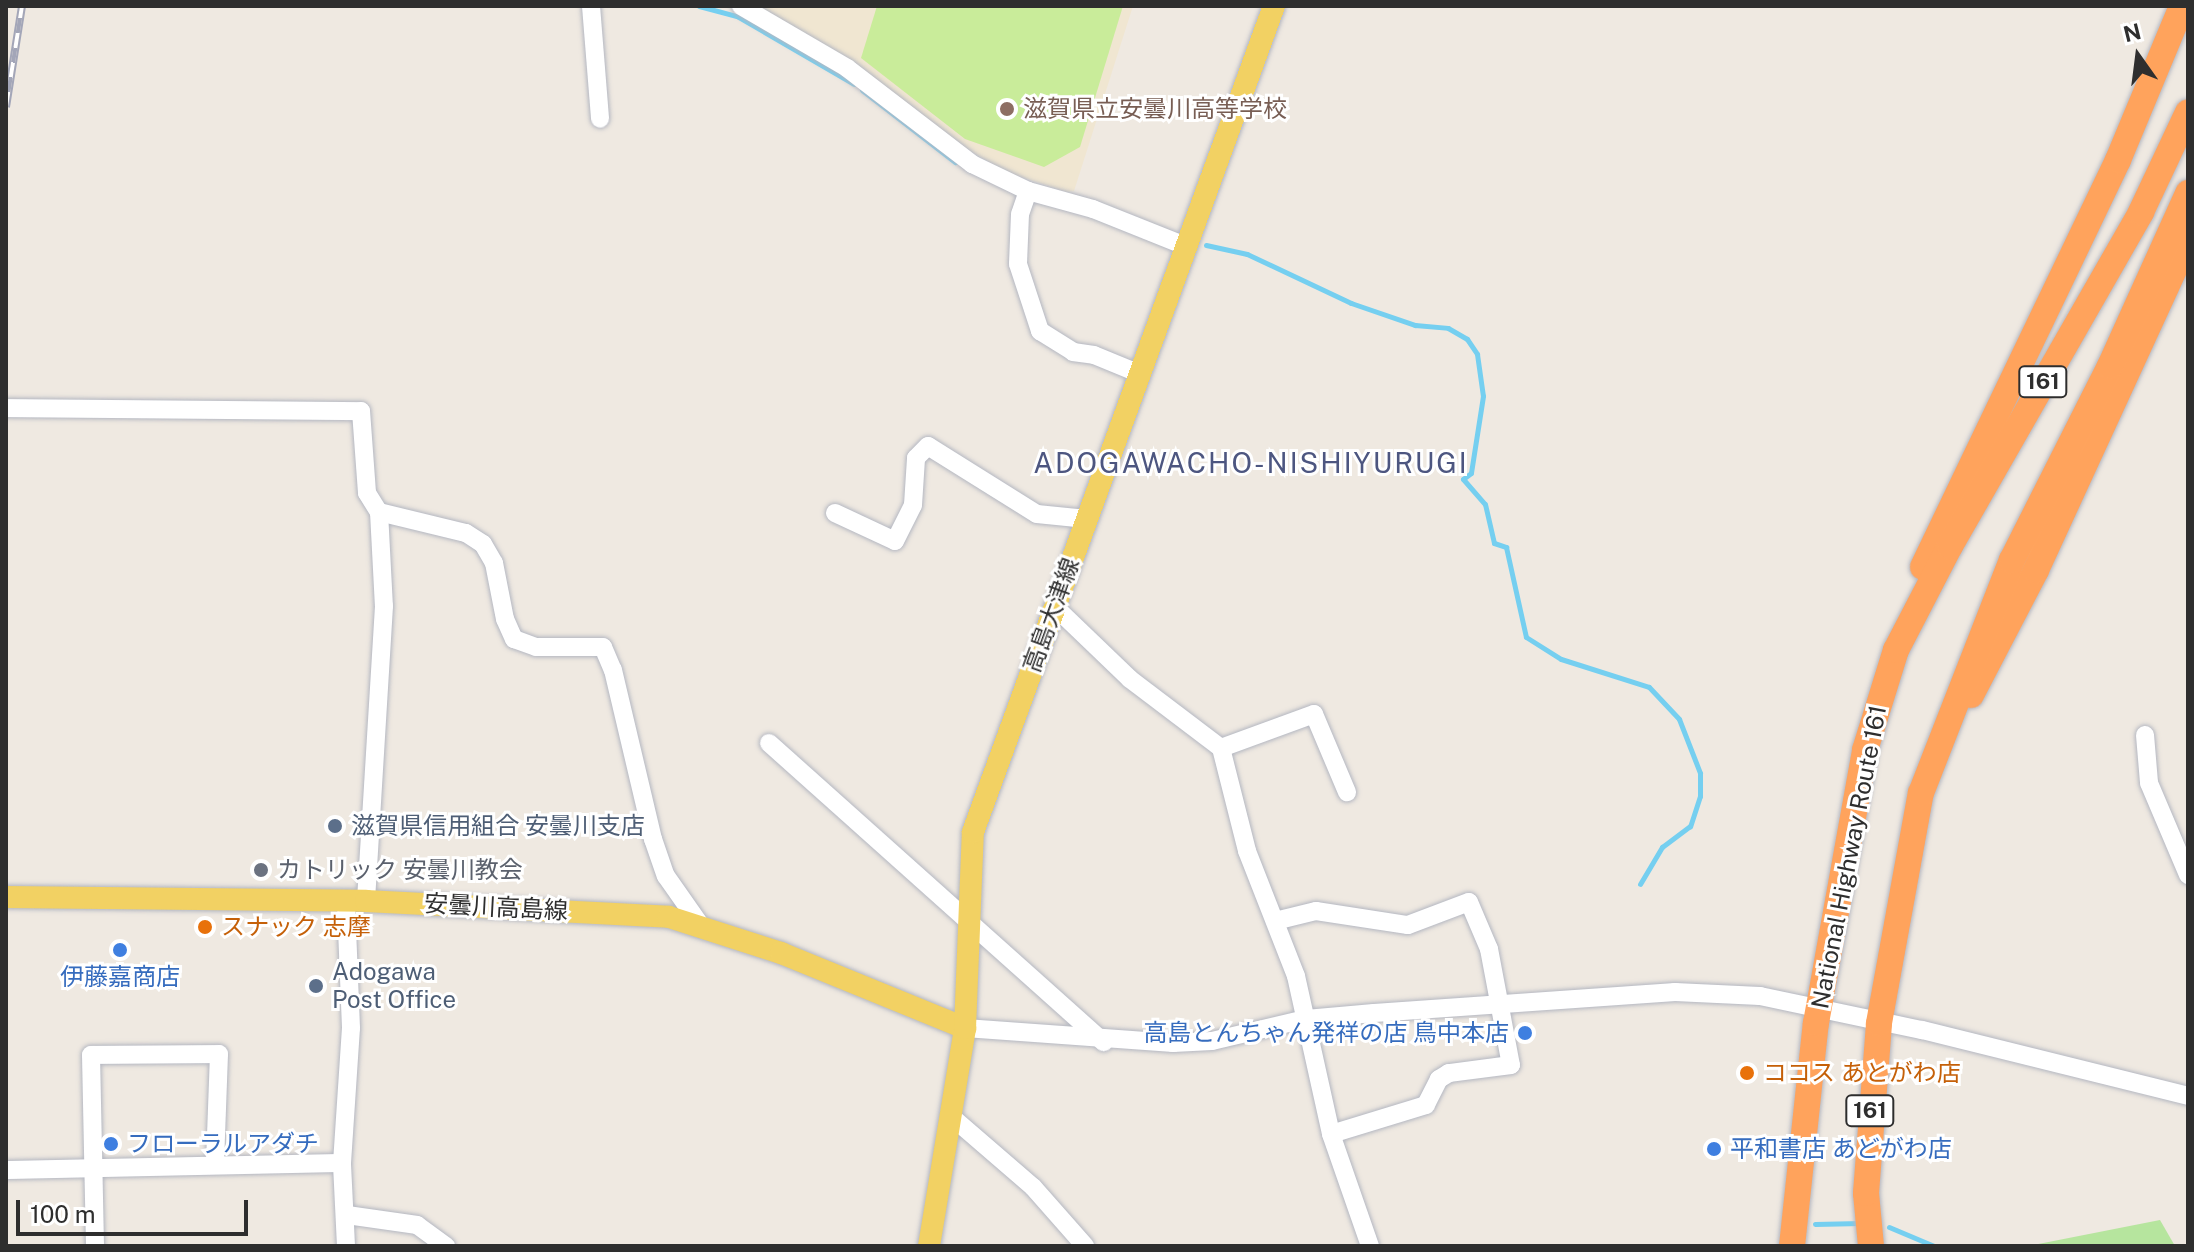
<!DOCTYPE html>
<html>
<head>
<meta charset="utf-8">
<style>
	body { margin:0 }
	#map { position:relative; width:2194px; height:1252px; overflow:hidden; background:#efe9e1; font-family:"Public Sans","Noto Sans JP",sans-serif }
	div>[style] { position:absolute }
	.education>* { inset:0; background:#f0e6d1 }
	.green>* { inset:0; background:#b6e59e }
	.pitch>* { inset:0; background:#c9ec9a }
	.stream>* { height:5px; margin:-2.5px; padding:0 2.5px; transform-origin:2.5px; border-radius:2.5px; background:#75cff0 }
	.roads { filter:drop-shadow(0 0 2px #b4b7c1) drop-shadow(0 0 2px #b4b7c1) }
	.minor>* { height:18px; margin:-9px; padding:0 9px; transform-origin:9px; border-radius:9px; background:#fff }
	.major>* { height:22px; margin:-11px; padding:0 11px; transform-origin:11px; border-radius:11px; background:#f2d163 }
	.highway>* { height:26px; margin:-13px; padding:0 13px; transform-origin:13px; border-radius:13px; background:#ffa35c }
	.rail>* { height:8px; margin-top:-4px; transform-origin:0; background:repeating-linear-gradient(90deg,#fff 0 15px,#a3a6b8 0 30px); box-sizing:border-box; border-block:2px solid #a3a6b8 }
	.dots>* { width:22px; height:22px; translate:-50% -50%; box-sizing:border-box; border:4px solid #fff; border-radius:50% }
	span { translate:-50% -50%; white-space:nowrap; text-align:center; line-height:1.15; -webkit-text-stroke:6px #fff; paint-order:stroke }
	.shield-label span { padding:2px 6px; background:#fff; border:2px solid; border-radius:6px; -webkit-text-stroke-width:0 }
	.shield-label { font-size:22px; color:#2e2e2e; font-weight:700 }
	.education-label { font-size:24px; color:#785e54 }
	.left { translate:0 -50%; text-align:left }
	.street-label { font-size:24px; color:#2e2e2e }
	.service-label { font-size:24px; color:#4e5e75 }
	.worship-label { font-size:24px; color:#5b616d }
	.food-label { font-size:24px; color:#c56008 }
	.shop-label { font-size:24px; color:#366cbe }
	.right { translate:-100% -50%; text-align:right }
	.quarter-label { font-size:28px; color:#4d5680; letter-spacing:2px }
	.frame { position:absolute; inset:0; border:8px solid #2e2e2e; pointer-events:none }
	.north { position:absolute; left:2098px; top:16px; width:80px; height:80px; -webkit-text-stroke:6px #fff; paint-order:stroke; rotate:346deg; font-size:22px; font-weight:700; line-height:32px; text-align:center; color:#2e2e2e }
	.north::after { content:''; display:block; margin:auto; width:28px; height:36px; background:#2e2e2e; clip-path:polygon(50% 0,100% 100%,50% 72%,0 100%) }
	.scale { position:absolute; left:16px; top:1200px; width:232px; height:36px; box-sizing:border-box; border:4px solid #2e2e2e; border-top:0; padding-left:10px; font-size:24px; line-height:28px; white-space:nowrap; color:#2e2e2e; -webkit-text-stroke:6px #fff; paint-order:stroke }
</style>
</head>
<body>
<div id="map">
	<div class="education">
		<i style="clip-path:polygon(753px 6px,1133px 6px,1074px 191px,1067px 192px,1006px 172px,957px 143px,872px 76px)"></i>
	</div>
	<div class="green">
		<i style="clip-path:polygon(2160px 1220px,2175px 1246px,2028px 1246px)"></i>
	</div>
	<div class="pitch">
		<i style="clip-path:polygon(877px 6px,1123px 6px,1080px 147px,1044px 167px,965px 139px,861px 58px)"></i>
	</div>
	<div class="stream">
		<i style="left:699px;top:6px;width:39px;rotate:15deg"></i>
		<i style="left:737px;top:16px;width:135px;rotate:30.2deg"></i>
		<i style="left:862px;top:90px;width:118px;rotate:37.7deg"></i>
		<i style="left:1206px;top:245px;width:42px;rotate:12.4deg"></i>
		<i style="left:1247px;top:254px;width:115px;rotate:25.2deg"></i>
		<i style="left:1351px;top:303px;width:68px;rotate:19deg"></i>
		<i style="left:1415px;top:325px;width:33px;rotate:5deg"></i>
		<i style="left:1448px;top:328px;width:22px;rotate:30deg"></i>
		<i style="left:1467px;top:339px;width:18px;rotate:56deg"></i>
		<i style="left:1477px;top:354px;width:42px;rotate:81.9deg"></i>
		<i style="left:1483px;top:396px;width:78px;rotate:98.9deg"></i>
		<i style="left:1471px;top:473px;width:10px;rotate:143deg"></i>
		<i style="left:1463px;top:479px;width:33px;rotate:49deg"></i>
		<i style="left:1485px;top:504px;width:40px;rotate:77deg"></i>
		<i style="left:1494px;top:543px;width:13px;rotate:18deg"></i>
		<i style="left:1506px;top:547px;width:92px;rotate:77.5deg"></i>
		<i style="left:1526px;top:637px;width:41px;rotate:32.2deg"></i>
		<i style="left:1561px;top:659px;width:92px;rotate:17.7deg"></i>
		<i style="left:1649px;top:687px;width:44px;rotate:46.8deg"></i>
		<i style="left:1679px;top:719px;width:58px;rotate:68.7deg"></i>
		<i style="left:1700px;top:773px;width:23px;rotate:90deg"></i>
		<i style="left:1700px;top:796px;width:32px;rotate:108deg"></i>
		<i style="left:1690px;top:826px;width:35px;rotate:143deg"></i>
		<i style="left:1662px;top:847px;width:43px;rotate:120.7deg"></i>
		<i style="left:1815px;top:1224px;width:46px;rotate:-1.2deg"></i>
		<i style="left:1889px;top:1227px;width:49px;rotate:22.9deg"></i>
	</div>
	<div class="roads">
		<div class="minor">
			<i style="left:591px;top:6px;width:113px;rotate:85.4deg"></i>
			<i style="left:741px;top:6px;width:123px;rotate:30.3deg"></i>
			<i style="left:847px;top:68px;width:158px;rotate:37.5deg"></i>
			<i style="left:972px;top:164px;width:62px;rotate:25.7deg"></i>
			<i style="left:1028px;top:191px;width:67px;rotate:15.5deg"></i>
			<i style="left:1093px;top:209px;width:102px;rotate:21.8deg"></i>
			<i style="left:1028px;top:191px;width:24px;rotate:109deg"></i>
			<i style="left:1020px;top:214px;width:50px;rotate:92.3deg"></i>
			<i style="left:1018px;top:264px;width:71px;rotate:71.8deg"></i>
			<i style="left:1040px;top:331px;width:39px;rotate:32deg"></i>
			<i style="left:1073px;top:352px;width:21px;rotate:8deg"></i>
			<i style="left:1094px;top:355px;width:50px;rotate:22.4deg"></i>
			<i style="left:6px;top:408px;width:355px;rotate:0.5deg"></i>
			<i style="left:361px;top:411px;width:82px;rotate:85.8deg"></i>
			<i style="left:367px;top:493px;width:22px;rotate:58deg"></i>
			<i style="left:379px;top:512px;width:94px;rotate:87deg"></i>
			<i style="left:384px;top:606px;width:296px;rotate:93.5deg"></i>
			<i style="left:379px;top:512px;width:89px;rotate:13.6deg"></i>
			<i style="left:466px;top:533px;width:20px;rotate:33deg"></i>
			<i style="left:483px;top:544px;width:22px;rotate:60deg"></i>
			<i style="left:494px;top:563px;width:57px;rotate:78.9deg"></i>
			<i style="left:505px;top:619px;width:22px;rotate:66deg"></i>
			<i style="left:514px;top:639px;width:23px;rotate:20deg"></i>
			<i style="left:536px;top:647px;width:67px"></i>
			<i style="left:603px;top:647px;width:25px;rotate:67deg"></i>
			<i style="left:613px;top:670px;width:174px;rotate:76.7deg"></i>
			<i style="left:653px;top:839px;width:39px;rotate:71deg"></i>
			<i style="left:666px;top:876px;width:57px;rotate:54.9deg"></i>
			<i style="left:835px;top:513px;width:66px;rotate:25deg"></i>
			<i style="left:895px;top:541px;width:40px;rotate:-63.4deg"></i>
			<i style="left:913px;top:505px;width:47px;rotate:-86.3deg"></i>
			<i style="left:916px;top:458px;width:17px;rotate:-45deg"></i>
			<i style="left:928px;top:446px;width:128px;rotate:32deg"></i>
			<i style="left:1037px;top:514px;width:50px;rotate:5.7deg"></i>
			<i style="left:1054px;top:606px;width:105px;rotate:43.8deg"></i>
			<i style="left:1130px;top:679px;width:114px;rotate:37.2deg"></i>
			<i style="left:1221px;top:748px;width:106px;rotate:75.8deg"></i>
			<i style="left:1247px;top:851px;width:134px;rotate:68.6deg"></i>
			<i style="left:1296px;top:976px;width:162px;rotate:77.5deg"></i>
			<i style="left:1331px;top:1134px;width:119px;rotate:70.8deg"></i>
			<i style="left:2145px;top:735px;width:48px;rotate:85.2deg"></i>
			<i style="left:2149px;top:783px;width:100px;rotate:67deg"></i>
			<i style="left:769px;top:743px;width:449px;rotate:41.8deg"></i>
			<i style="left:1221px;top:748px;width:99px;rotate:-20.1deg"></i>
			<i style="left:1314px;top:714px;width:85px;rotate:67.1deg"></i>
			<i style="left:1275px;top:921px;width:42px;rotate:-13.7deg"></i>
			<i style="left:1316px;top:911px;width:93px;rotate:8.7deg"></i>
			<i style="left:1408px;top:925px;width:65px;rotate:-20.7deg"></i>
			<i style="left:1469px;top:902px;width:51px;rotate:66.9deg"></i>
			<i style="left:1489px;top:949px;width:118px;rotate:79.3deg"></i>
			<i style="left:1511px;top:1065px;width:63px;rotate:172.6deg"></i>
			<i style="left:1449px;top:1073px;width:12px;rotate:149deg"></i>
			<i style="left:1439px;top:1079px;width:29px;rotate:117deg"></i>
			<i style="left:1426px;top:1105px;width:99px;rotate:163deg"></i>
			<i style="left:965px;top:1028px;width:209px;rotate:4.1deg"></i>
			<i style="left:1173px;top:1043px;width:39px;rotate:-3deg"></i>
			<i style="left:1212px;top:1041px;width:97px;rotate:-13.2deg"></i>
			<i style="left:1306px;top:1019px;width:68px;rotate:-5deg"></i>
			<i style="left:1374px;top:1013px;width:302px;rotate:-4deg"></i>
			<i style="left:1675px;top:992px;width:85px;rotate:2.7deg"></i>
			<i style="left:1760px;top:996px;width:166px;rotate:11.9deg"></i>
			<i style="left:1922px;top:1030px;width:274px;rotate:13.9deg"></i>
			<i style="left:953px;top:1118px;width:106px;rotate:40.8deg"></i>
			<i style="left:1033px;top:1187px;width:79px;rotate:48.6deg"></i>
			<i style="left:6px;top:1170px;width:336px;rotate:-1.2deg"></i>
			<i style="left:347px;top:1215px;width:71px;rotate:8.1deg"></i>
			<i style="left:417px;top:1225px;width:36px;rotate:36deg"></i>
			<i style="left:95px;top:1246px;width:191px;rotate:-91.2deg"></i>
			<i style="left:91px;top:1055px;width:128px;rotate:-0.4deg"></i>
			<i style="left:219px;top:1054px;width:111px;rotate:92.1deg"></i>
			<i style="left:346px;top:1246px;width:83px;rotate:-92.8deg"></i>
			<i style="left:342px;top:1163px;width:135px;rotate:-86.2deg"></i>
			<i style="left:351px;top:1028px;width:127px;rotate:-92.3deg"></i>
		</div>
		<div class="major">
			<i style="left:6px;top:897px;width:360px;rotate:0.6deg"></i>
			<i style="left:366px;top:901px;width:303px;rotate:3deg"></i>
			<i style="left:669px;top:917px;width:118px;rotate:17.8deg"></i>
			<i style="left:781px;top:953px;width:199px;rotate:22.2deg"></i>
			<i style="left:929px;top:1246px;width:221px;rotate:-80.6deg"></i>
			<i style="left:965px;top:1028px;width:196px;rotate:-87.7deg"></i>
			<i style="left:973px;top:832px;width:879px;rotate:-69.98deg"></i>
		</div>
		<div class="highway">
			<i style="left:1923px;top:567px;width:451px;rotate:-64.4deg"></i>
			<i style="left:2118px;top:160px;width:167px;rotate:-67.4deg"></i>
			<i style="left:1971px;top:695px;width:141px;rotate:-62.5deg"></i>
			<i style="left:2036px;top:570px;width:363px;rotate:-65.3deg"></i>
			<i style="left:1792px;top:1246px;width:224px;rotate:-83.9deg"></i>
			<i style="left:1816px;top:1023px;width:277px;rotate:-79.8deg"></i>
			<i style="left:1865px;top:750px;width:105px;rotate:-72.8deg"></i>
			<i style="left:1896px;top:650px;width:117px;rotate:-62.6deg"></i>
			<i style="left:1950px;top:546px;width:385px;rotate:-60.2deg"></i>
			<i style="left:2141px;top:212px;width:110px;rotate:-64.8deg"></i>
			<i style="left:1871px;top:1246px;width:53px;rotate:-95.4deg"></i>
			<i style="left:1866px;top:1193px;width:170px;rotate:-85.6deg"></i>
			<i style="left:1879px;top:1023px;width:234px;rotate:-79.7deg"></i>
			<i style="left:1921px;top:793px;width:250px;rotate:-68.7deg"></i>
			<i style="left:2012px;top:560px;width:217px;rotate:-63.2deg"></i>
			<i style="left:2110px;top:366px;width:190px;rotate:-65.7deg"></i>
		</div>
	</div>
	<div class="rail">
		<i style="left:6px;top:107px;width:102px;rotate:-81deg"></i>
	</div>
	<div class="dots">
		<i style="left:1007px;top:109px;background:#8d6e63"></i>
		<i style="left:335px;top:826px;background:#5c6f8a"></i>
		<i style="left:261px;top:870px;background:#6b7280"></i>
		<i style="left:205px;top:927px;background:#e8710a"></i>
		<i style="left:120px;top:950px;background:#3f7fe0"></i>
		<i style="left:316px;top:986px;background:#5c6f8a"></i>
		<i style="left:1525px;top:1033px;background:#3f7fe0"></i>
		<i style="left:1747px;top:1073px;background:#e8710a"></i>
		<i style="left:111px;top:1144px;background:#3f7fe0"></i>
		<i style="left:1714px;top:1149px;background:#3f7fe0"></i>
	</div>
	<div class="shield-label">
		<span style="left:2043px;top:382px">161</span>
		<span style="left:1870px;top:1111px">161</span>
	</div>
	<div class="education-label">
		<span class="left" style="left:1023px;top:109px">滋賀県立安曇川高等学校</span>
	</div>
	<div class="street-label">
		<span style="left:1051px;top:615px;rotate:-70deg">高島大津線</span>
		<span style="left:1849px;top:857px;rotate:-79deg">National Highway Route 161</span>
		<span style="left:496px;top:907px;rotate:3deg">安曇川高島線</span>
	</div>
	<div class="service-label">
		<span class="left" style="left:351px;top:826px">滋賀県信用組合 安曇川支店</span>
		<span class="left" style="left:332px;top:986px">Adogawa<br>Post Office</span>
	</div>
	<div class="worship-label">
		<span class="left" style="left:277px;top:870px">カトリック 安曇川教会</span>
	</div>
	<div class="food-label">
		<span class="left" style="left:221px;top:927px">スナック 志摩</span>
		<span class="left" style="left:1763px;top:1073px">ココス あとがわ店</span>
	</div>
	<div class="shop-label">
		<span style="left:120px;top:977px">伊藤嘉商店</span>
		<span class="right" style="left:1509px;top:1033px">高島とんちゃん発祥の店 鳥中本店</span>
		<span class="left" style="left:127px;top:1144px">フローラルアダチ</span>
		<span class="left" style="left:1730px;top:1149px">平和書店 あどがわ店</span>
	</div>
	<div class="quarter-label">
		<span style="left:1251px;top:463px">ADOGAWACHO-NISHIYURUGI</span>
	</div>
	<div class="frame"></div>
	<div class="north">N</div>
	<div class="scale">100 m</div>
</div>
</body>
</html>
